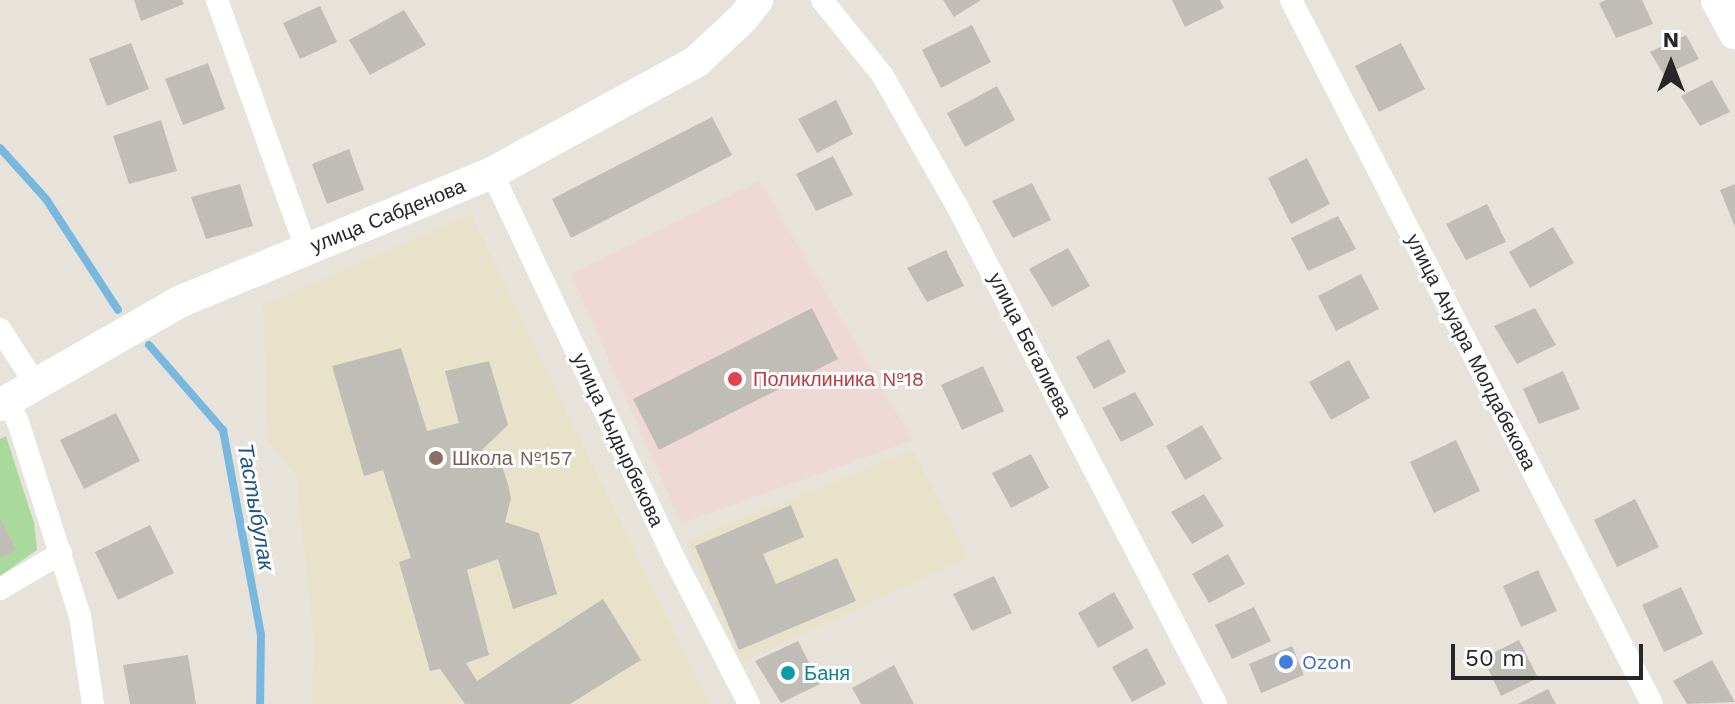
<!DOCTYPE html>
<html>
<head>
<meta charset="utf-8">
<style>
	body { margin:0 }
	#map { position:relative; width:1735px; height:704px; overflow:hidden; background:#e8e3da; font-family:"Work Sans",sans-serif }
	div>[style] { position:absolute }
	.education>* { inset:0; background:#e8e2ca }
	.medical>* { inset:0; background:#eed9d7 }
	.green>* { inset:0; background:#aad99c }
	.stream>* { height:8px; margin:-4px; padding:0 4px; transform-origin:4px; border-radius:4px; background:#78b8df }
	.building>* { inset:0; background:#c0bdb6 }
	.street>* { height:22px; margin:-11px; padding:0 11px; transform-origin:11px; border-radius:11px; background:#fff }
	.secondary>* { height:32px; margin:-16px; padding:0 16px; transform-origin:16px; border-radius:16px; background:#fff }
	.dots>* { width:22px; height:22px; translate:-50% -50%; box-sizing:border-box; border:4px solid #fff; border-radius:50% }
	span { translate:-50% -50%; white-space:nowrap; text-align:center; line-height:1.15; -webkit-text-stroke:6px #fff; paint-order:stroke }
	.street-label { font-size:20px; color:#272727 }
	.health-label { font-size:20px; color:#be3a42 }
	.left { translate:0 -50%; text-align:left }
	.education-label { font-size:20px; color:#785e54 }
	.shop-label { font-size:20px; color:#366cbe }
	.culture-label { font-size:20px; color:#0d838f }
	.water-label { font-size:22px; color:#1c5585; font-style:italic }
	.north { position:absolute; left:1631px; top:24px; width:80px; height:80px; -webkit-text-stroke:6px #fff; paint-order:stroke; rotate:0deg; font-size:22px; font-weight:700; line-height:32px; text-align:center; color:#272727 }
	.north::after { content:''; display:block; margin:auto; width:28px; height:36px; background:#272727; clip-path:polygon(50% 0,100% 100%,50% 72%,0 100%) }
	.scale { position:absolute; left:1451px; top:644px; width:192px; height:36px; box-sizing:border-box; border:4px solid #272727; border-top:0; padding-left:10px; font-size:24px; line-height:28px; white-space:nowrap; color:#272727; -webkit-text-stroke:6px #fff; paint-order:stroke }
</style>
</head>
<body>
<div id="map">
	<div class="education">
		<i style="clip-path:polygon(471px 214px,709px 704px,311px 704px,314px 641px,296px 475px,268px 442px,263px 305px)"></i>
		<i style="clip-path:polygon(913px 450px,969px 557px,742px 662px,686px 541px)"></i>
	</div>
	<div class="medical">
		<i style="clip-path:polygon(760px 181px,913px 440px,681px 523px,571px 274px)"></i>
	</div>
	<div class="green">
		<i style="clip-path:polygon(6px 436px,34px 523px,37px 550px,0 576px,0 439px)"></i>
	</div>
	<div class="stream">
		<i style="left:0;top:148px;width:69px;rotate:48deg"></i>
		<i style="left:46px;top:199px;width:132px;rotate:57deg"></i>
		<i style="left:149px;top:345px;width:113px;rotate:49deg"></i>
		<i style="left:223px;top:430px;width:208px;rotate:79.5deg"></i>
		<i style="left:261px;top:635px;width:69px;rotate:90.8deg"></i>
	</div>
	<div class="building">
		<i style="clip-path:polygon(134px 0,182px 0,184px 4px,141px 21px)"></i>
		<i style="clip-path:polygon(943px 0,981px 0,954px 17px)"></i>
		<i style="clip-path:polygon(1172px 0,1220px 0,1224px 8px,1185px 27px)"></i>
		<i style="clip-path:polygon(1606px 0,1642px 0,1653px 24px,1616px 38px,1599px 3px)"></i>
		<i style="clip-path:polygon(320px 6px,337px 42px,300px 59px,283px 23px)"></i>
		<i style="clip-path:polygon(404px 10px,426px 45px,370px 75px,349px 40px)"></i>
		<i style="clip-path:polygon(972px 25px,991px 62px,941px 88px,922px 50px)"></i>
		<i style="clip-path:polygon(1686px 35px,1699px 59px,1664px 75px,1650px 52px)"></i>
		<i style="clip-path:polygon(131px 43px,149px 89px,107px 106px,89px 59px)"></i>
		<i style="clip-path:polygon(1401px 43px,1425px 89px,1379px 112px,1355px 66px)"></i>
		<i style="clip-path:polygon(208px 63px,225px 109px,183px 125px,165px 79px)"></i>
		<i style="clip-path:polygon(1712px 80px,1730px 112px,1700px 126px,1681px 96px)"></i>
		<i style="clip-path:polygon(997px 86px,1015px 120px,965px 147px,947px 113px)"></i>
		<i style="clip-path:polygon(836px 100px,853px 134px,817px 153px,798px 119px)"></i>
		<i style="clip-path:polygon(712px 117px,732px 155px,571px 238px,552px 199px)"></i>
		<i style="clip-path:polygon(161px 120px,177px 171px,129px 184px,113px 136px)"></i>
		<i style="clip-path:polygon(349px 149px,364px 190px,327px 204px,312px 164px)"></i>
		<i style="clip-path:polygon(833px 156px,853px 195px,816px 211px,796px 174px)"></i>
		<i style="clip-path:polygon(1307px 158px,1330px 204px,1291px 224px,1268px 178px)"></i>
		<i style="clip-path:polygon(1032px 183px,1051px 220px,1013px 238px,992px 201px)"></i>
		<i style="clip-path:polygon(240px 184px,253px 226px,206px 239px,191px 197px)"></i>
		<i style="clip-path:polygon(1735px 184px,1735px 227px,1720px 190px)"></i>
		<i style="clip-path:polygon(1487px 204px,1506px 242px,1466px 260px,1446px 224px)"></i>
		<i style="clip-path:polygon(1338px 216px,1356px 249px,1308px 271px,1291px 238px)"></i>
		<i style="clip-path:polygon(1553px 227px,1574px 263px,1530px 288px,1509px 252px)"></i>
		<i style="clip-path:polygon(1068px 248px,1090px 286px,1052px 307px,1029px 269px)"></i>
		<i style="clip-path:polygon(946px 250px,964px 286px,927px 302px,907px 268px)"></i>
		<i style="clip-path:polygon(1361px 274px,1379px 309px,1336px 331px,1318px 296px)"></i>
		<i style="clip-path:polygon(812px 308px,838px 359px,659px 450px,633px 399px)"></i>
		<i style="clip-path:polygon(1535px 308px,1556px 345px,1517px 364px,1494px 326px)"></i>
		<i style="clip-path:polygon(1109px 339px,1126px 372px,1094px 389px,1076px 357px)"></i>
		<i style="clip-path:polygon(401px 348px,427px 431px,459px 423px,445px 371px,489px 361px,508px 425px,482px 450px,503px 469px,508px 484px,511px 498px,505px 522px,539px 533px,557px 594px,513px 609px,498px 559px,467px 570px,489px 655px,466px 663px,477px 681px,603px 599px,641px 660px,570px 704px,465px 704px,440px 669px,430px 671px,399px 562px,411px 558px,383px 470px,364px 476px,332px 366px)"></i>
		<i style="clip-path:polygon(1349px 360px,1370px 398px,1331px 420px,1309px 382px)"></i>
		<i style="clip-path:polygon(983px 366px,1004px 411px,962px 430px,941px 385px)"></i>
		<i style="clip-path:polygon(1563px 371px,1580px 409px,1539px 424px,1523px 389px)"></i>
		<i style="clip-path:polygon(1135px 392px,1154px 425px,1121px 442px,1102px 408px)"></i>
		<i style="clip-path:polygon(116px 413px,140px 461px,84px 489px,60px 440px)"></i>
		<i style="clip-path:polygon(1202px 425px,1222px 459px,1185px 480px,1166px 446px)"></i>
		<i style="clip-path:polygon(1456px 440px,1480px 491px,1434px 513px,1410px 462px)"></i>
		<i style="clip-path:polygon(1031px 454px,1049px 488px,1011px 508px,992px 473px)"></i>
		<i style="clip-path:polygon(1204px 494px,1224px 526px,1192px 544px,1171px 512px)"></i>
		<i style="clip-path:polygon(1635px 499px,1659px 547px,1617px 567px,1594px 520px)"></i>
		<i style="clip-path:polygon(791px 505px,804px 537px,763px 554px,776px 584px,837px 558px,856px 601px,739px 650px,695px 546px)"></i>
		<i style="clip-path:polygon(0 518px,16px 550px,0 558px)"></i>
		<i style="clip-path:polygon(150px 525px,174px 573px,118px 600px,95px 552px)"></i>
		<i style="clip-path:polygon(1228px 554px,1245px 584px,1209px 603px,1192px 574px)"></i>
		<i style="clip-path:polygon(1538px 570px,1557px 611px,1521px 627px,1503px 586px)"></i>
		<i style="clip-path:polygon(994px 576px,1012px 613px,972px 631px,953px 594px)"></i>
		<i style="clip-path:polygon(1681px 587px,1703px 634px,1664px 652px,1642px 605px)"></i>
		<i style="clip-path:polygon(1114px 592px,1134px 628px,1098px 648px,1078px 613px)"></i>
		<i style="clip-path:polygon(1254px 607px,1271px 641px,1232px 659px,1215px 625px)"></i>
		<i style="clip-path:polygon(1519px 640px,1538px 678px,1501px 696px,1483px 658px)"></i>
		<i style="clip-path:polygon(798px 641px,820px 684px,781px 703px,755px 661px)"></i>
		<i style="clip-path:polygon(1292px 646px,1304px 675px,1261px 693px,1249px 664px)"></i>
		<i style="clip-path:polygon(1147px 648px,1166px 684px,1132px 702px,1112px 667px)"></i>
		<i style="clip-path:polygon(188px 655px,196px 704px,130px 704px,123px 665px)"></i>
		<i style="clip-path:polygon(1712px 660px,1735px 702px,1687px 704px,1673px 681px)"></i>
		<i style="clip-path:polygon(894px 665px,914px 704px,861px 704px,852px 688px)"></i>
		<i style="clip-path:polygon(1548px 689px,1556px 704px,1518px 704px)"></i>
	</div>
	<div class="street">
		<i style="left:217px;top:0;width:264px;rotate:70.3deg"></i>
		<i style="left:822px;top:0;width:97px;rotate:51.2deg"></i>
		<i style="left:883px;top:76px;width:150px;rotate:60.4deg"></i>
		<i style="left:957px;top:206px;width:561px;rotate:62.52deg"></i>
		<i style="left:1291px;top:0;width:791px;rotate:62.85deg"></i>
		<i style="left:492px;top:173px;width:428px;rotate:64.7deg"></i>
		<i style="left:675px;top:560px;width:162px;rotate:62.8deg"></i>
		<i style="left:0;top:329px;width:64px;rotate:57.1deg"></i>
		<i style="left:8px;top:400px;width:27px;rotate:66deg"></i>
		<i style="left:19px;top:425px;width:201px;rotate:72.3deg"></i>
		<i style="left:80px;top:616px;width:89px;rotate:81.6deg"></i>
		<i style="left:0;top:589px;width:71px;rotate:-30.5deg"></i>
	</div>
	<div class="secondary">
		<i style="left:1717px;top:0;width:38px;rotate:62deg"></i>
		<i style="left:0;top:405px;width:207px;rotate:-29.9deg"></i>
		<i style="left:179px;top:302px;width:339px;rotate:-22.4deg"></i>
		<i style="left:492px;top:173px;width:234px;rotate:-28.6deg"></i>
		<i style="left:697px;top:61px;width:63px;rotate:-43.1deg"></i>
		<i style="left:743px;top:18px;width:23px;rotate:-52deg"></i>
	</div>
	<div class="dots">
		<i style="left:735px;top:379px;background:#e0444e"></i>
		<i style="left:436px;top:458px;background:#8d6e63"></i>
		<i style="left:1286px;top:662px;background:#3f7fe0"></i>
		<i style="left:788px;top:673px;background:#0f9aa8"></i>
	</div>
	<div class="street-label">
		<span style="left:388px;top:216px;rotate:-22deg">улица Сабденова</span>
		<span style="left:1030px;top:345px;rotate:63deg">улица Бегалиева</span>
		<span style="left:1471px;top:352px;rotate:63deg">улица Ануара Молдабекова</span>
		<span style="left:618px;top:440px;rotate:65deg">улица Кыдырбекова</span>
	</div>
	<div class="health-label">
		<span class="left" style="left:753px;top:379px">Поликлиника №18</span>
	</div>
	<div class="education-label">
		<span class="left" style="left:452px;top:458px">Школа №157</span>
	</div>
	<div class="shop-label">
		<span class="left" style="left:1302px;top:662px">Ozon</span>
	</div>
	<div class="culture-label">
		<span class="left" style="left:804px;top:673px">Баня</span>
	</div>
	<div class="water-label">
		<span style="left:256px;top:507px;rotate:80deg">Тастыбулак</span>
	</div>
	<div class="north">N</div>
	<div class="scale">50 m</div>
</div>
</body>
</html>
